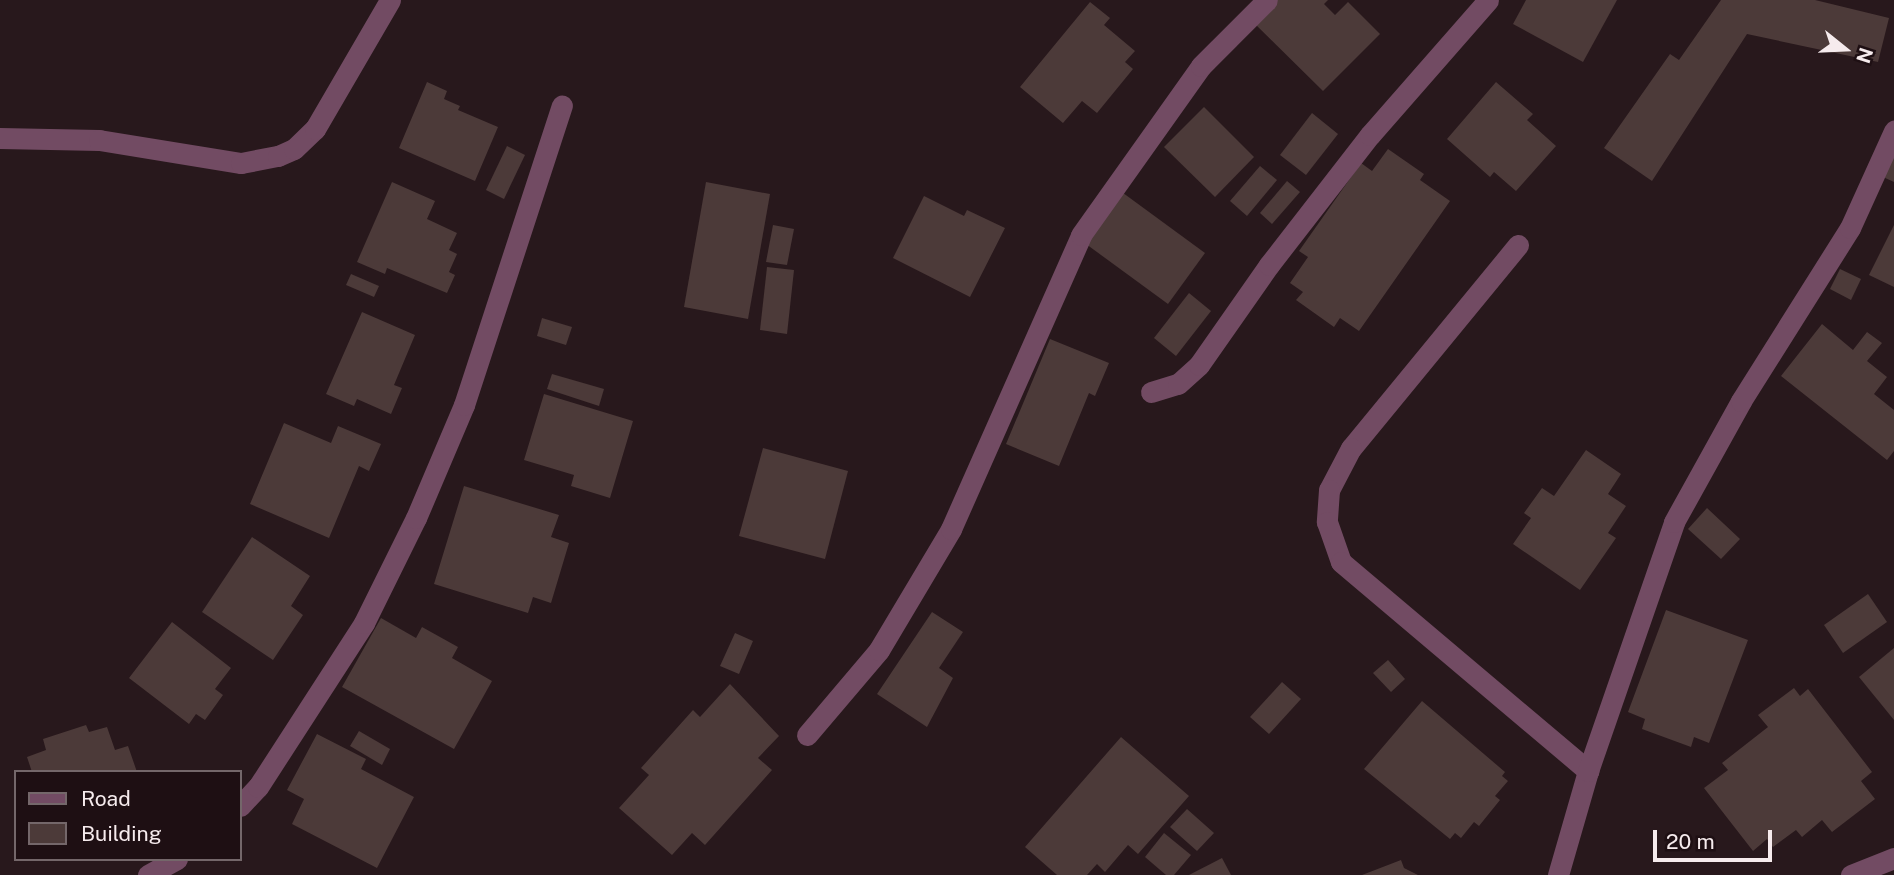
<!DOCTYPE html>
<html>
<head>
<meta charset="utf-8">
<style>
	body { margin:0 }
	#map { position:relative; width:1894px; height:875px; overflow:hidden; background:#28181c; font-family:"Public Sans",sans-serif }
	div>[style] { position:absolute }
	.building>* { inset:0; background:#4c3a39 }
	.minor>* { height:21px; margin:-10.5px; padding:0 10.5px; transform-origin:10.5px; border-radius:10.5px; background:#724b63 }
	span { translate:-50% -50%; white-space:nowrap; text-align:center; line-height:1.15; -webkit-text-stroke:7px #1e0f13; paint-order:stroke }
	.legend { position:absolute; left:14px; top:770px; width:228px; height:91px; box-sizing:border-box; background:#1e0f13; border:2px solid #74676a; margin:0; padding:9px 12px; list-style:none; font-size:21px; color:#f6ebed }
	.legend li { display:flex; align-items:center; gap:14px; height:35px }
	.legend b { width:35px; border:2px solid #74676a }
	.north { position:absolute; left:1810px; top:14px; width:70px; height:70px; -webkit-text-stroke:5px #1e0f13; paint-order:stroke; rotate:108deg; font-size:19px; font-weight:700; line-height:28px; text-align:center; color:#f6ebed }
	.north::after { content:''; display:block; margin:auto; width:24px; height:32px; background:#f6ebed; clip-path:polygon(50% 0,100% 100%,50% 72%,0 100%) }
	.scale { position:absolute; left:1653px; top:830px; width:119px; height:32px; box-sizing:border-box; border:4px solid #f6ebed; border-top:0; padding-left:9px; font-size:21px; line-height:24px; white-space:nowrap; color:#f6ebed; -webkit-text-stroke:5px #1e0f13; paint-order:stroke }
</style>
</head>
<body>
<div id="map">
	<div class="building">
		<i style="clip-path:polygon(1272px 0,1328px 0,1324px 4px,1335px 15px,1348px 2px,1380px 34px,1323px 91px,1252px 21px)"></i>
		<i style="clip-path:polygon(1526px 0,1617px 0,1583px 62px,1513px 24px)"></i>
		<i style="clip-path:polygon(1721px 0,1815px 0,1889px 18px,1878px 62px,1747px 34px,1652px 181px,1604px 148px,1670px 54px,1679px 60px)"></i>
		<i style="clip-path:polygon(1090px 2px,1110px 18px,1104px 25px,1135px 51px,1125px 62px,1133px 69px,1097px 113px,1082px 101px,1063px 123px,1020px 87px)"></i>
		<i style="clip-path:polygon(427px 82px,447px 91px,444px 99px,460px 106px,458px 110px,498px 127px,475px 181px,399px 148px)"></i>
		<i style="clip-path:polygon(1496px 82px,1533px 114px,1527px 120px,1556px 146px,1516px 191px,1494px 172px,1490px 177px,1447px 139px)"></i>
		<i style="clip-path:polygon(1204px 107px,1254px 157px,1215px 197px,1164px 147px)"></i>
		<i style="clip-path:polygon(1312px 113px,1338px 134px,1306px 175px,1280px 155px)"></i>
		<i style="clip-path:polygon(507px 146px,525px 155px,504px 199px,486px 190px)"></i>
		<i style="clip-path:polygon(1388px 149px,1424px 174px,1420px 180px,1450px 201px,1359px 331px,1340px 318px,1334px 327px,1296px 300px,1303px 292px,1290px 283px,1308px 257px,1299px 251px,1361px 163px,1372px 171px)"></i>
		<i style="clip-path:polygon(1894px 155px,1894px 182px,1883px 177px)"></i>
		<i style="clip-path:polygon(1260px 166px,1277px 180px,1247px 216px,1230px 201px)"></i>
		<i style="clip-path:polygon(1287px 181px,1300px 192px,1272px 224px,1260px 213px)"></i>
		<i style="clip-path:polygon(392px 182px,435px 201px,427px 219px,457px 233px,449px 250px,457px 254px,449px 272px,455px 275px,447px 293px,387px 268px,385px 274px,357px 262px)"></i>
		<i style="clip-path:polygon(706px 182px,770px 194px,748px 319px,684px 307px)"></i>
		<i style="clip-path:polygon(1119px 190px,1205px 253px,1168px 304px,1086px 244px)"></i>
		<i style="clip-path:polygon(924px 196px,964px 216px,967px 210px,1005px 228px,970px 297px,893px 258px)"></i>
		<i style="clip-path:polygon(773px 225px,794px 229px,787px 265px,766px 262px)"></i>
		<i style="clip-path:polygon(1894px 225px,1894px 287px,1869px 275px)"></i>
		<i style="clip-path:polygon(767px 267px,794px 270px,787px 334px,760px 330px)"></i>
		<i style="clip-path:polygon(1840px 269px,1861px 279px,1851px 300px,1830px 289px)"></i>
		<i style="clip-path:polygon(351px 274px,379px 286px,374px 297px,346px 285px)"></i>
		<i style="clip-path:polygon(1189px 293px,1211px 311px,1176px 356px,1154px 338px)"></i>
		<i style="clip-path:polygon(362px 312px,415px 335px,394px 385px,402px 388px,391px 414px,357px 399px,354px 406px,326px 394px)"></i>
		<i style="clip-path:polygon(542px 318px,572px 327px,566px 345px,537px 336px)"></i>
		<i style="clip-path:polygon(1822px 324px,1853px 350px,1867px 332px,1882px 343px,1867px 361px,1887px 377px,1874px 394px,1894px 410px,1894px 451px,1887px 460px,1781px 376px)"></i>
		<i style="clip-path:polygon(1050px 339px,1109px 363px,1095px 396px,1089px 393px,1059px 466px,1006px 444px)"></i>
		<i style="clip-path:polygon(552px 374px,604px 389px,599px 406px,547px 389px)"></i>
		<i style="clip-path:polygon(544px 394px,633px 421px,610px 498px,571px 486px,574px 475px,524px 460px)"></i>
		<i style="clip-path:polygon(284px 423px,331px 443px,338px 426px,381px 444px,369px 471px,359px 466px,329px 538px,250px 504px)"></i>
		<i style="clip-path:polygon(763px 448px,848px 471px,825px 559px,739px 536px)"></i>
		<i style="clip-path:polygon(1586px 450px,1621px 474px,1608px 494px,1626px 506px,1608px 533px,1616px 538px,1580px 590px,1513px 544px,1531px 518px,1524px 513px,1542px 488px,1554px 496px)"></i>
		<i style="clip-path:polygon(464px 486px,559px 515px,551px 537px,569px 543px,551px 603px,533px 597px,528px 613px,434px 584px)"></i>
		<i style="clip-path:polygon(1707px 508px,1740px 539px,1721px 559px,1688px 529px)"></i>
		<i style="clip-path:polygon(252px 537px,310px 576px,291px 606px,303px 615px,273px 660px,202px 612px)"></i>
		<i style="clip-path:polygon(1868px 594px,1887px 622px,1843px 653px,1824px 625px)"></i>
		<i style="clip-path:polygon(1666px 610px,1748px 640px,1709px 743px,1694px 737px,1691px 747px,1642px 729px,1645px 719px,1628px 712px)"></i>
		<i style="clip-path:polygon(932px 612px,963px 632px,939px 668px,953px 678px,927px 727px,877px 694px)"></i>
		<i style="clip-path:polygon(381px 618px,416px 638px,422px 627px,458px 647px,452px 658px,492px 681px,454px 749px,342px 687px)"></i>
		<i style="clip-path:polygon(172px 622px,231px 668px,215px 689px,223px 695px,205px 720px,196px 714px,189px 724px,129px 678px)"></i>
		<i style="clip-path:polygon(735px 633px,753px 641px,739px 674px,720px 666px)"></i>
		<i style="clip-path:polygon(1894px 648px,1894px 720px,1859px 677px)"></i>
		<i style="clip-path:polygon(1388px 660px,1405px 679px,1391px 692px,1373px 673px)"></i>
		<i style="clip-path:polygon(1282px 682px,1301px 699px,1269px 734px,1250px 717px)"></i>
		<i style="clip-path:polygon(730px 684px,779px 736px,758px 758px,772px 770px,705px 845px,692px 833px,672px 855px,619px 808px,649px 775px,641px 768px,693px 710px,700px 717px)"></i>
		<i style="clip-path:polygon(1794px 688px,1800px 696px,1808px 689px,1872px 772px,1861px 781px,1875px 799px,1832px 832px,1822px 820px,1802px 837px,1796px 830px,1773px 847px,1767px 839px,1753px 851px,1704px 788px,1728px 770px,1722px 763px,1768px 727px,1758px 715px)"></i>
		<i style="clip-path:polygon(1422px 701px,1505px 772px,1502px 776px,1508px 781px,1495px 796px,1500px 800px,1479px 826px,1474px 822px,1461px 838px,1455px 833px,1450px 839px,1364px 769px)"></i>
		<i style="clip-path:polygon(86px 725px,89px 732px,107px 727px,115px 750px,128px 746px,137px 772px,32px 772px,27px 757px,46px 750px,43px 739px)"></i>
		<i style="clip-path:polygon(359px 731px,390px 749px,382px 765px,350px 746px)"></i>
		<i style="clip-path:polygon(317px 734px,366px 759px,361px 769px,414px 797px,377px 868px,292px 824px,304px 799px,287px 790px)"></i>
		<i style="clip-path:polygon(1121px 737px,1189px 796px,1138px 854px,1128px 845px,1105px 872px,1097px 864px,1087px 875px,1057px 875px,1025px 847px)"></i>
		<i style="clip-path:polygon(1187px 809px,1214px 833px,1197px 851px,1170px 827px)"></i>
		<i style="clip-path:polygon(1164px 833px,1191px 855px,1174px 875px,1166px 875px,1145px 857px)"></i>
		<i style="clip-path:polygon(1222px 858px,1231px 875px,1189px 875px)"></i>
		<i style="clip-path:polygon(1401px 860px,1404px 868px,1418px 875px,1362px 875px)"></i>
	</div>
	<div class="minor">
		<i style="left:0;top:138px;width:99px;rotate:1.2deg"></i>
		<i style="left:99px;top:140px;width:144px;rotate:9.2deg"></i>
		<i style="left:241px;top:163px;width:38px;rotate:-11deg"></i>
		<i style="left:278px;top:156px;width:17px;rotate:-24deg"></i>
		<i style="left:294px;top:149px;width:29px;rotate:-44deg"></i>
		<i style="left:315px;top:129px;width:149px;rotate:-59.8deg"></i>
		<i style="left:1518px;top:245px;width:263px;rotate:129.4deg"></i>
		<i style="left:1351px;top:448px;width:47px;rotate:117.6deg"></i>
		<i style="left:1329px;top:490px;width:32px;rotate:94deg"></i>
		<i style="left:1327px;top:522px;width:42px;rotate:70.7deg"></i>
		<i style="left:1341px;top:562px;width:324px;rotate:40.2deg"></i>
		<i style="left:1151px;top:392px;width:28px;rotate:-17deg"></i>
		<i style="left:1178px;top:384px;width:28px;rotate:-42deg"></i>
		<i style="left:1199px;top:365px;width:122px;rotate:-55deg"></i>
		<i style="left:1269px;top:265px;width:165px;rotate:-52.2deg"></i>
		<i style="left:1370px;top:135px;width:179px;rotate:-48.8deg"></i>
		<i style="left:807px;top:735px;width:111px;rotate:-49.7deg"></i>
		<i style="left:879px;top:650px;width:141px;rotate:-59.2deg"></i>
		<i style="left:951px;top:529px;width:321px;rotate:-66.1deg"></i>
		<i style="left:1081px;top:235px;width:207px;rotate:-54.6deg"></i>
		<i style="left:1201px;top:66px;width:93px;rotate:-45deg"></i>
		<i style="left:240px;top:806px;width:26px;rotate:-47deg"></i>
		<i style="left:258px;top:787px;width:195px;rotate:-57.1deg"></i>
		<i style="left:364px;top:623px;width:117px;rotate:-63.7deg"></i>
		<i style="left:416px;top:518px;width:123px;rotate:-67deg"></i>
		<i style="left:464px;top:405px;width:315px;rotate:-71.9deg"></i>
		<i style="left:148px;top:875px;width:33px;rotate:-29deg"></i>
		<i style="left:1558px;top:875px;width:108px;rotate:-73.9deg"></i>
		<i style="left:1588px;top:771px;width:263px;rotate:-70.9deg"></i>
		<i style="left:1674px;top:522px;width:138px;rotate:-61deg"></i>
		<i style="left:1741px;top:401px;width:204px;rotate:-57.8deg"></i>
		<i style="left:1850px;top:228px;width:107px;rotate:-65.6deg"></i>
		<i style="left:1851px;top:875px;width:46px;rotate:-21.6deg"></i>
	</div>
	<ul class="legend">
	<li><b style="height:9px;background:#724b63"></b>Road</li>
	<li><b style="height:19px;background:#4c3a39"></b>Building</li>
	</ul>
	<div class="north">N</div>
	<div class="scale">20 m</div>
</div>
</body>
</html>
